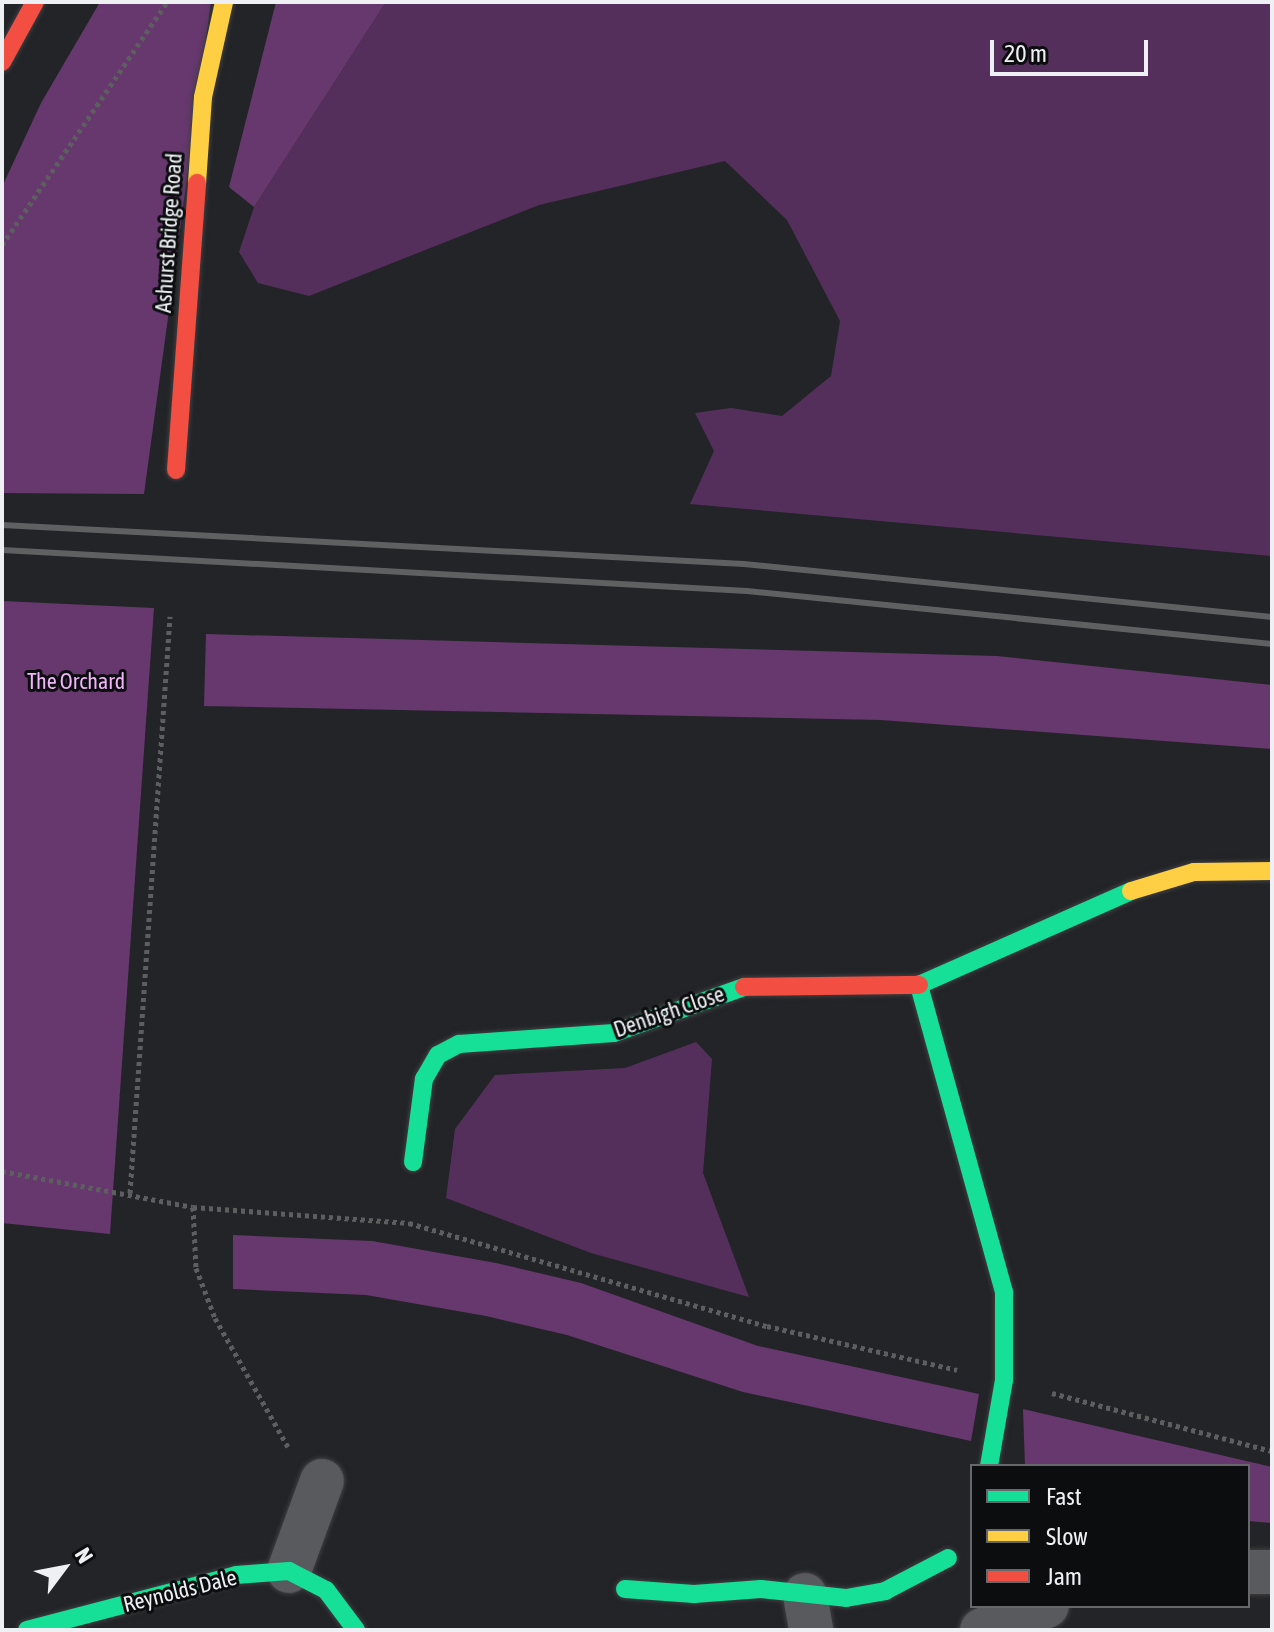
<!DOCTYPE html>
<html>
<head>
<meta charset="utf-8">
<style>
	body { margin:0 }
	#map { position:relative; width:1274px; height:1632px; overflow:hidden; background:#232427; font-family:"Asap Condensed",sans-serif }
	div>[style] { position:absolute }
	.green>* { inset:0; background:#552f5c }
	.forest>* { inset:0; background:#66386e }
	.path>* { height:5px; margin-top:-2.5px; transform-origin:0; background:repeating-linear-gradient(90deg,#5d5e60 0 4px,transparent 0 8px) }
	.roads { filter:drop-shadow(0 0 2px #3e3e41) drop-shadow(0 0 2px #3e3e41) }
	.street>* { height:44px; margin:-22px; padding:0 22px; transform-origin:22px; border-radius:22px; background:#595a5d }
	.fast>* { height:18px; margin:-9px; padding:0 9px; transform-origin:9px; border-radius:9px; background:#16e098 }
	.slow>* { height:18px; margin:-9px; padding:0 9px; transform-origin:9px; border-radius:9px; background:#ffcf43 }
	.jam>* { height:18px; margin:-9px; padding:0 9px; transform-origin:9px; border-radius:9px; background:#f24e42 }
	.rail>* { height:6px; margin:-3px; padding:0 3px; transform-origin:3px; border-radius:3px; background:#5e6062 }
	span { translate:-50% -50%; white-space:nowrap; text-align:center; line-height:1.15; -webkit-text-stroke:6px #0b0d0f; paint-order:stroke }
	.street-label { font-size:22px; color:#eef0f4 }
	.park-label { font-size:22px; color:#f1b4fa }
	.frame { position:absolute; inset:0; border:4px solid #eef0f4; pointer-events:none }
	.legend { position:absolute; left:970px; top:1464px; width:280px; height:144px; box-sizing:border-box; background:#0b0d0f; border:2px solid #66686b; margin:0; padding:10px 14px; list-style:none; font-size:24px; color:#eef0f4 }
	.legend li { display:flex; align-items:center; gap:16px; height:40px }
	.legend b { width:40px; border:2px solid #66686b }
	.north { position:absolute; left:24px; top:1528px; width:80px; height:80px; -webkit-text-stroke:6px #0b0d0f; paint-order:stroke; rotate:58deg; font-size:22px; font-weight:700; line-height:32px; text-align:center; color:#eef0f4 }
	.north::after { content:''; display:block; margin:auto; width:28px; height:36px; background:#eef0f4; clip-path:polygon(50% 0,100% 100%,50% 72%,0 100%) }
	.scale { position:absolute; left:990px; top:40px; width:158px; height:36px; box-sizing:border-box; border:4px solid #eef0f4; border-top:0; padding-left:10px; font-size:24px; line-height:28px; white-space:nowrap; color:#eef0f4; -webkit-text-stroke:6px #0b0d0f; paint-order:stroke }
</style>
</head>
<body>
<div id="map">
	<div class="green">
		<i style="clip-path:polygon(386px 2px,1272px 2px,1272px 556px,690px 504px,714px 451px,695px 413px,731px 408px,782px 416px,831px 376px,840px 321px,787px 220px,725px 161px,539px 205px,309px 296px,258px 283px,239px 252px,254px 207px)"></i>
		<i style="clip-path:polygon(696px 1042px,712px 1059px,703px 1173px,749px 1297px,591px 1253px,446px 1198px,455px 1129px,495px 1075px,625px 1068px)"></i>
	</div>
	<div class="forest">
		<i style="clip-path:polygon(100px 2px,211px 2px,144px 494px,2px 493px,2px 187px,41px 103px)"></i>
		<i style="clip-path:polygon(276px 2px,386px 2px,254px 207px,229px 187px)"></i>
		<i style="clip-path:polygon(2px 601px,154px 608px,110px 1234px,2px 1223px)"></i>
		<i style="clip-path:polygon(206px 634px,997px 656px,1272px 685px,1272px 749px,881px 720px,204px 706px)"></i>
		<i style="clip-path:polygon(233px 1235px,372px 1241px,496px 1263px,581px 1283px,758px 1346px,979px 1394px,971px 1441px,743px 1392px,567px 1335px,486px 1316px,366px 1295px,233px 1289px)"></i>
		<i style="clip-path:polygon(1023px 1409px,1272px 1467px,1272px 1523px,1248px 1521px,1248px 1466px,1025px 1466px)"></i>
	</div>
	<div class="path">
		<i style="left:2px;top:245px;width:294px;rotate:-55.8deg"></i>
		<i style="left:2px;top:1171px;width:194px;rotate:10.7deg"></i>
		<i style="left:193px;top:1207px;width:217px;rotate:4.2deg"></i>
		<i style="left:409px;top:1223px;width:373px;rotate:16.1deg"></i>
		<i style="left:767px;top:1326px;width:195px;rotate:13deg"></i>
		<i style="left:130px;top:1193px;width:578px;rotate:-86.03deg"></i>
		<i style="left:193px;top:1207px;width:61px;rotate:87.2deg"></i>
		<i style="left:196px;top:1268px;width:53px;rotate:69.2deg"></i>
		<i style="left:215px;top:1318px;width:148px;rotate:60.5deg"></i>
		<i style="left:1052px;top:1393px;width:228px;rotate:14.8deg"></i>
	</div>
	<div class="roads">
		<div class="street">
			<i style="left:289px;top:1571px;width:96px;rotate:-69.9deg"></i>
			<i style="left:1248px;top:1572px;width:24px"></i>
			<i style="left:805px;top:1595px;width:36px;rotate:80deg"></i>
			<i style="left:982px;top:1630px;width:69px;rotate:-20.3deg"></i>
		</div>
		<div class="fast">
			<i style="left:413px;top:1162px;width:84px;rotate:-82.5deg"></i>
			<i style="left:424px;top:1079px;width:28px;rotate:-60deg"></i>
			<i style="left:438px;top:1055px;width:24px;rotate:-28deg"></i>
			<i style="left:459px;top:1044px;width:155px;rotate:-4.1deg"></i>
			<i style="left:614px;top:1033px;width:138px;rotate:-19.5deg"></i>
			<i style="left:989px;top:1466px;width:87px;rotate:-80.1deg"></i>
			<i style="left:1004px;top:1380px;width:88px;rotate:-90deg"></i>
			<i style="left:1004px;top:1292px;width:319px;rotate:-105.5deg"></i>
			<i style="left:919px;top:985px;width:232px;rotate:-23.9deg"></i>
			<i style="left:625px;top:1589px;width:69px;rotate:4.1deg"></i>
			<i style="left:694px;top:1594px;width:67px;rotate:-4.3deg"></i>
			<i style="left:761px;top:1589px;width:85px;rotate:6deg"></i>
			<i style="left:846px;top:1598px;width:40px;rotate:-10deg"></i>
			<i style="left:885px;top:1591px;width:71px;rotate:-27.6deg"></i>
			<i style="left:27px;top:1630px;width:216px;rotate:-14.7deg"></i>
			<i style="left:236px;top:1575px;width:53px;rotate:-4.3deg"></i>
			<i style="left:289px;top:1571px;width:42px;rotate:27.2deg"></i>
			<i style="left:326px;top:1590px;width:50px;rotate:53.1deg"></i>
		</div>
		<div class="slow">
			<i style="left:197px;top:183px;width:86px;rotate:-86deg"></i>
			<i style="left:203px;top:97px;width:97px;rotate:-77.5deg"></i>
			<i style="left:1131px;top:891px;width:66px;rotate:-16.8deg"></i>
			<i style="left:1194px;top:872px;width:78px;rotate:-0.7deg"></i>
		</div>
		<div class="jam">
			<i style="left:2px;top:62px;width:68px;rotate:-61.2deg"></i>
			<i style="left:176px;top:470px;width:288px;rotate:-85.8deg"></i>
			<i style="left:744px;top:987px;width:175px;rotate:-0.7deg"></i>
		</div>
	</div>
	<div class="rail">
		<i style="left:2px;top:525px;width:743px;rotate:3.01deg"></i>
		<i style="left:744px;top:564px;width:531px;rotate:5.73deg"></i>
		<i style="left:2px;top:550px;width:746px;rotate:3.15deg"></i>
		<i style="left:747px;top:591px;width:528px;rotate:5.76deg"></i>
	</div>
	<div class="street-label">
		<span style="left:169px;top:233px;rotate:-86deg">Ashurst Bridge Road</span>
		<span style="left:669px;top:1012px;rotate:-19deg">Denbigh Close</span>
		<span style="left:180px;top:1591px;rotate:-14deg">Reynolds Dale</span>
	</div>
	<div class="park-label">
		<span style="left:76px;top:682px">The Orchard</span>
	</div>
	<div class="frame"></div>
	<ul class="legend">
	<li><b style="height:10px;background:#16e098"></b>Fast</li>
	<li><b style="height:10px;background:#ffcf43"></b>Slow</li>
	<li><b style="height:10px;background:#f24e42"></b>Jam</li>
	</ul>
	<div class="north">N</div>
	<div class="scale">20 m</div>
</div>
</body>
</html>
